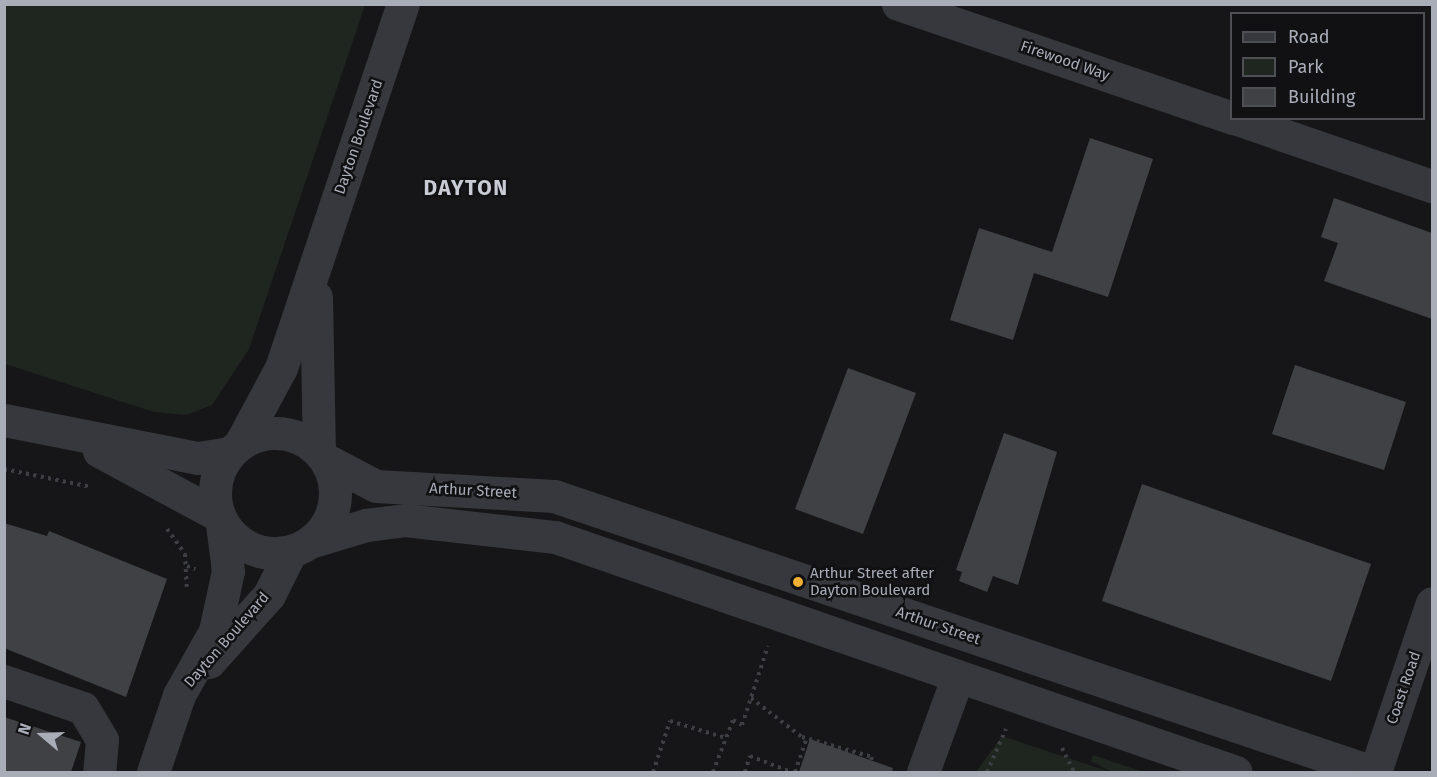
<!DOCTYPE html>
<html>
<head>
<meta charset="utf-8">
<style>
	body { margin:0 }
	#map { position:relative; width:1437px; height:777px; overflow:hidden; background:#161618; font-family:"Fira Sans",sans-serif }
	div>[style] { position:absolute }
	.green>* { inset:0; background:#1e261f }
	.building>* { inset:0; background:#404145 }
	.path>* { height:4px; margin-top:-2px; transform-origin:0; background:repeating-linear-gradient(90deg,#3d3f44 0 3px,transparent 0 7.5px) }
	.minor>* { height:33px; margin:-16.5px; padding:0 16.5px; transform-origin:16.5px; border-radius:16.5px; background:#37383d }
	.minor>.ring { margin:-16.5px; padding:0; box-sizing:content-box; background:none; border:33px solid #37383d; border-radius:50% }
	.dots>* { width:16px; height:16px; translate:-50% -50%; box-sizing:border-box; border:3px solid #111113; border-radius:50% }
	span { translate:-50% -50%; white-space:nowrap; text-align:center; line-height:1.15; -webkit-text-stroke:5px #111113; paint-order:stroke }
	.street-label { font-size:15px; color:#a8adb8 }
	.poi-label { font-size:15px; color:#a8adb8 }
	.left { translate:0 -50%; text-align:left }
	.district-label { font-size:21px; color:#c9ccd4; font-weight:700; letter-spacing:1.5px }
	.frame { position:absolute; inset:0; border:6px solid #a8adb8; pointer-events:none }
	.legend { position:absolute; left:1230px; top:12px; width:195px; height:108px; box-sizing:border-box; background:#111113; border:2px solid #4d4f55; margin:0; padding:8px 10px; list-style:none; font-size:18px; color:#a8adb8 }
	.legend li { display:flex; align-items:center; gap:12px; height:30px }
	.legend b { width:30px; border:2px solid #4d4f55 }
	.north { position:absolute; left:12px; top:705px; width:60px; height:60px; -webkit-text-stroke:4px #111113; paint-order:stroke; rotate:289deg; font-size:16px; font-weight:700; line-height:24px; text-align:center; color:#a8adb8 }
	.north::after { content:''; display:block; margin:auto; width:21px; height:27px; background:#a8adb8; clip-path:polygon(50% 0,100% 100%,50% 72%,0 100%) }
</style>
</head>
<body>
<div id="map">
	<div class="green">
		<i style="clip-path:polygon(5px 4px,365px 5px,249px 349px,212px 405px,186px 415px,154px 412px,5px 364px)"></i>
		<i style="clip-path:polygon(1002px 736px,1110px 772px,976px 772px)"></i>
		<i style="clip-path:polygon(1093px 755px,1143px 772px,1112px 772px,1091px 761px)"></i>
	</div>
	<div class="building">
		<i style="clip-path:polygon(1090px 138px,1153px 159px,1108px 297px,1034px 273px,1013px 340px,950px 320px,979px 228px,1052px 252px)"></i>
		<i style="clip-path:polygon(1334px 198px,1432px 233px,1432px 319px,1324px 281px,1338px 243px,1321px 237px)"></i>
		<i style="clip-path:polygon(1295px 365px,1406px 402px,1384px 470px,1272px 434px)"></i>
		<i style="clip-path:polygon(848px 368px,916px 393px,863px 534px,795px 509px)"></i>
		<i style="clip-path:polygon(1004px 433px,1057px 452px,1018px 585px,993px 576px,987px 592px,959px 581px,962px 572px,956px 570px)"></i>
		<i style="clip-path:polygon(1142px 484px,1371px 564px,1331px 681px,1102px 601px)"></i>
		<i style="clip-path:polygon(4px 523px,47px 536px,49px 531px,167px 579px,126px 697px,4px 648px)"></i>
		<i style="clip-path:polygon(4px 717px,81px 742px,71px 772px,4px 772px)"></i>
		<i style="clip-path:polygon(810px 739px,893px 768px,892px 772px,799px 772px)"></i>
	</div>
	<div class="path">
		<i style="left:4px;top:469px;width:89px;rotate:11.7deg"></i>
		<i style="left:167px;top:529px;width:31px;rotate:54deg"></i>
		<i style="left:185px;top:554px;width:33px;rotate:87deg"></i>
		<i style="left:187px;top:566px;width:9px;rotate:21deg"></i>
		<i style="left:751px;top:698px;width:64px;rotate:37.4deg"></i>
		<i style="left:802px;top:737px;width:73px;rotate:15.9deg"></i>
		<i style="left:872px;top:757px;width:16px;rotate:108deg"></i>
		<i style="left:1062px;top:748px;width:27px;rotate:63deg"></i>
		<i style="left:653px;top:772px;width:54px;rotate:-71.6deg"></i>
		<i style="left:670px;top:721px;width:59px;rotate:16.9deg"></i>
		<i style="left:713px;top:772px;width:56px;rotate:-69deg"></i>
		<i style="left:733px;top:720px;width:10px;rotate:29deg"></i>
		<i style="left:742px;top:725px;width:83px;rotate:-71.8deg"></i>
		<i style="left:745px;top:772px;width:17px;rotate:-73deg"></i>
		<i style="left:750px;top:756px;width:44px;rotate:21.3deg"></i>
		<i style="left:795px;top:772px;width:36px;rotate:-71deg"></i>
		<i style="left:987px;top:772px;width:47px;rotate:-66.2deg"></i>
	</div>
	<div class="minor">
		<i style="left:898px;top:4px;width:353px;rotate:18.8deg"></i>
		<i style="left:1234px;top:118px;width:209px;rotate:19deg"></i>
		<i style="left:316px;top:297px;width:154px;rotate:88.9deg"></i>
		<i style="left:4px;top:420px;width:198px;rotate:11.1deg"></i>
		<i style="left:198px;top:458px;width:32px;rotate:-9deg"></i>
		<i class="ring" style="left:215px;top:433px;width:87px;height:87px"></i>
		<i style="left:240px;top:444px;width:86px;rotate:-61.7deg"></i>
		<i style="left:281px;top:368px;width:384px;rotate:-71.5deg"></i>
		<i style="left:99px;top:451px;width:135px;rotate:28.3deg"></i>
		<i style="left:326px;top:460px;width:56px;rotate:27.5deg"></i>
		<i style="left:376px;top:486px;width:178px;rotate:3.2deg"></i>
		<i style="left:554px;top:496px;width:864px;rotate:18.62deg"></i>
		<i style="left:310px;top:542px;width:59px;rotate:-16.9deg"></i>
		<i style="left:366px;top:525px;width:39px;rotate:-7deg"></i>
		<i style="left:405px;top:520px;width:151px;rotate:6.5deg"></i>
		<i style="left:555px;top:537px;width:720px;rotate:19.04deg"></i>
		<i style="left:209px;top:662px;width:90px;rotate:-48.2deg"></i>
		<i style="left:269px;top:595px;width:49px;rotate:-63.4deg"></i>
		<i style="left:4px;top:681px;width:83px;rotate:18.9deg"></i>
		<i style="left:83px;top:708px;width:37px;rotate:59deg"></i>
		<i style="left:102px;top:740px;width:32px;rotate:95deg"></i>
		<i style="left:153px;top:772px;width:81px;rotate:-71.3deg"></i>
		<i style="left:179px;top:695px;width:73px;rotate:-60.6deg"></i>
		<i style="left:215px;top:631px;width:61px;rotate:-77.8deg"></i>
		<i style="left:228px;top:571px;width:47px;rotate:-97.3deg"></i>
		<i style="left:923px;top:772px;width:102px;rotate:-70deg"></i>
		<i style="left:1375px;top:772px;width:178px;rotate:-71.4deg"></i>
	</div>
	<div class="dots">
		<i style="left:798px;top:582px;background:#f2b134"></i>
	</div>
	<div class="street-label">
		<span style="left:1065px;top:61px;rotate:19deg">Firewood Way</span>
		<span style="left:359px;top:137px;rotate:-71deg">Dayton Boulevard</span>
		<span style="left:473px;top:491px;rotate:3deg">Arthur Street</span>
		<span style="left:938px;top:626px;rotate:19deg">Arthur Street</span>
		<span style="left:227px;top:640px;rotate:-49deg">Dayton Boulevard</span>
		<span style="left:1404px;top:688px;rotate:-71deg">Coast Road</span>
	</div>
	<div class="poi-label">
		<span class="left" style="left:810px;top:582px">Arthur Street after<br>Dayton Boulevard</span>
	</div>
	<div class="district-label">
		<span style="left:466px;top:188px">DAYTON</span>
	</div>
	<div class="frame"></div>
	<ul class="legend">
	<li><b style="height:8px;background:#37383d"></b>Road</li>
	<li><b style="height:16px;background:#1e261f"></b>Park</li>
	<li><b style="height:16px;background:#404145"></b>Building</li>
	</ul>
	<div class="north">N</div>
</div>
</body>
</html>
